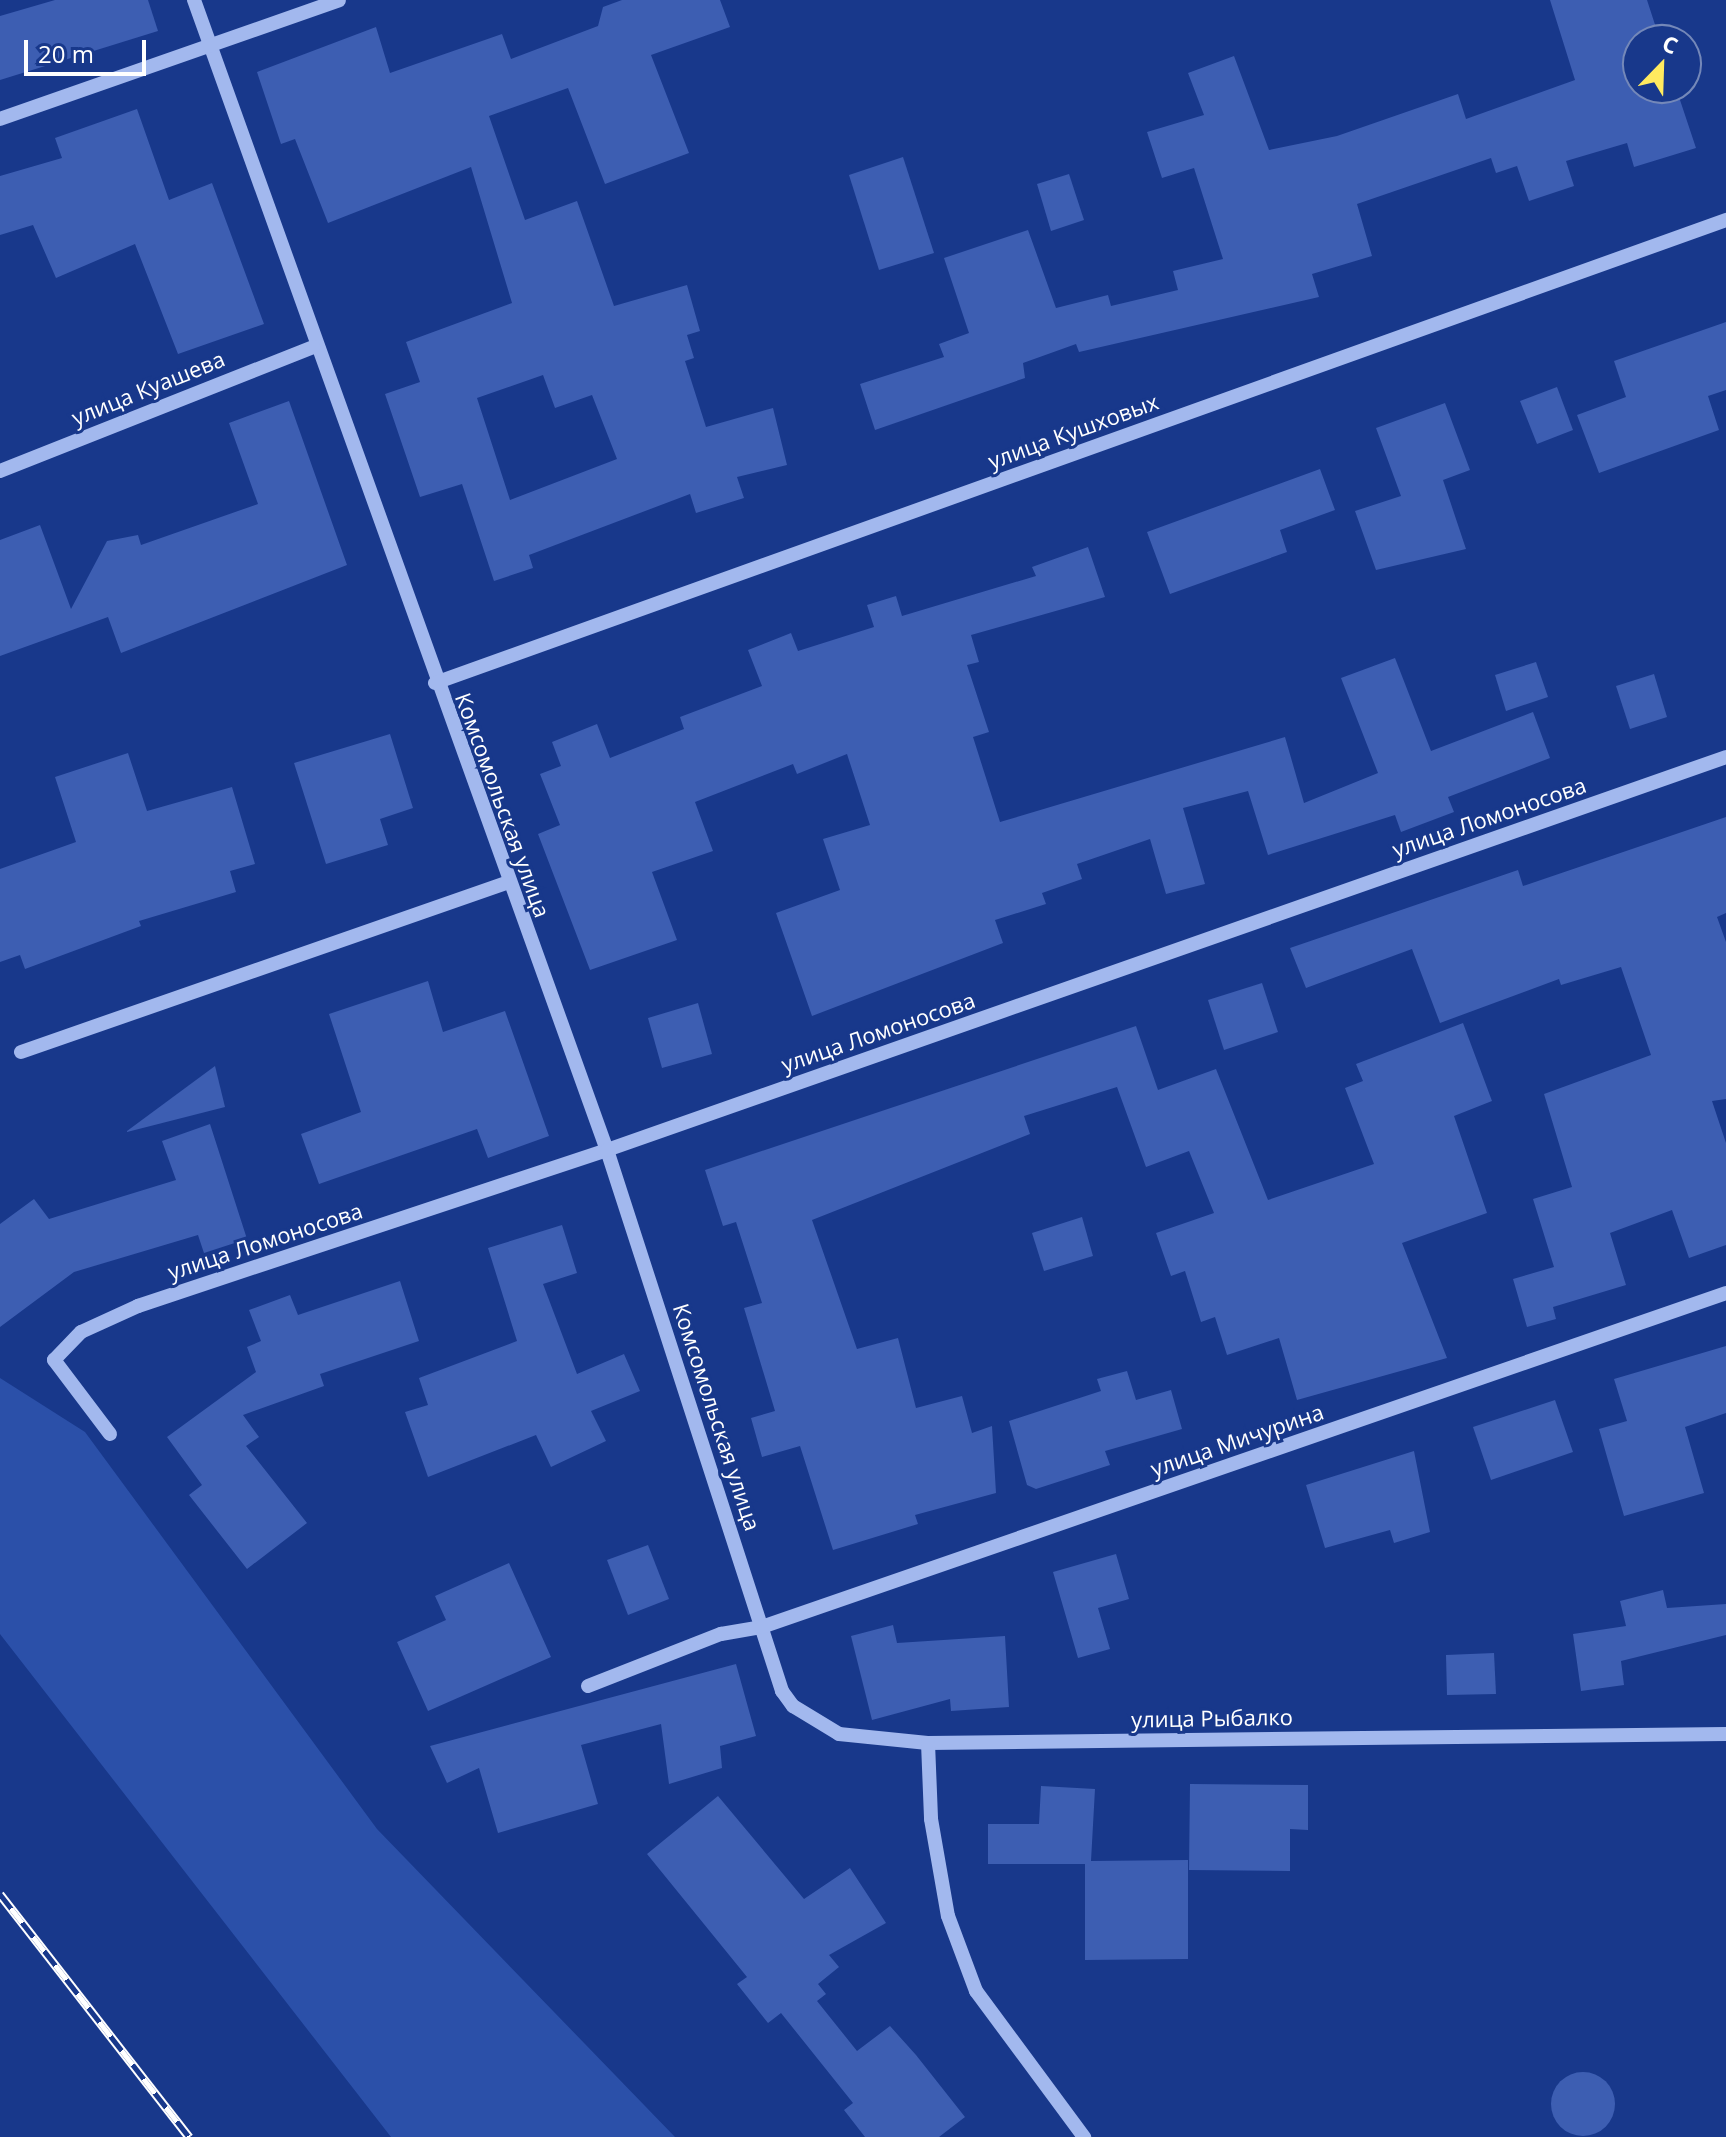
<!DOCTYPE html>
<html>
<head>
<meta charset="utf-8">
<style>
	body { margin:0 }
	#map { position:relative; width:1726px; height:2137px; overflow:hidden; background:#18388b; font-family:"Open Sans",sans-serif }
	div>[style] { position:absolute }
	.green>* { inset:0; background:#2b50a9 }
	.building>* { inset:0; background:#3d5eb2 }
	.round { border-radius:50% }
	.minor>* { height:14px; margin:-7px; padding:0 7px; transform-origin:7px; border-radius:7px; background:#a2b8ee }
	.rail>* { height:9px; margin-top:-4.5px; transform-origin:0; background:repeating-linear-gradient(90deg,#18388b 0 18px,#fff 0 36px); box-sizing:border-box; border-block:2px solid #fff }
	span { translate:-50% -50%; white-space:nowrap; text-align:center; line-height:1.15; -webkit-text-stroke:6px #18388b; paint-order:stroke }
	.street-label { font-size:22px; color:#fff }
	.north { position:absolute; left:1622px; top:24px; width:80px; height:80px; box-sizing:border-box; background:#18388b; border:2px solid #7488b9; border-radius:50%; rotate:23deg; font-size:22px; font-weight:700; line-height:32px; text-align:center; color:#fff }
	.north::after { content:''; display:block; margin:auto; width:28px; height:36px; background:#ffea5f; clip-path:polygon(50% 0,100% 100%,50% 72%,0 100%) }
	.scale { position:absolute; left:24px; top:40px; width:122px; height:36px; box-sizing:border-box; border:4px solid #fff; border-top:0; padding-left:10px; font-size:24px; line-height:28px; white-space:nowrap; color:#fff; -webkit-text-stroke:6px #18388b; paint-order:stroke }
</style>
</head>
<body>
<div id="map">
	<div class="green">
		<i style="clip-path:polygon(0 1378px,85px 1432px,377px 1829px,675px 2137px,391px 2137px,0 1634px)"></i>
	</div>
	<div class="building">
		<i style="clip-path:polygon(55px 0,148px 0,158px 31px,0 80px,0 16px)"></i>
		<i style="clip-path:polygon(evenodd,622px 0,720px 0,730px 27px,651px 55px,689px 153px,605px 184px,568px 88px,489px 116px,525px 220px,577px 201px,614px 306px,687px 285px,700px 331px,687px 335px,694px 358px,685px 361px,706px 427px,773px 408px,787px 465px,737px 477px,744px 498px,696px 513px,690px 494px,529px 555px,533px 568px,494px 581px,462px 484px,420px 497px,385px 394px,420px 382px,406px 342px,512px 303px,471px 167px,328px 223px,295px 139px,281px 144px,257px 72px,376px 27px,390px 73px,502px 34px,511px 59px,598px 26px,603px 7px,622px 0,543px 375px,555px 408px,592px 395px,617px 459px,510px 500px,477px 398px,543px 375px)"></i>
		<i style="clip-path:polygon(1550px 0,1647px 0,1660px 40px,1638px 40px,1638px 88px,1676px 88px,1696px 148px,1634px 167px,1627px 143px,1566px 161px,1574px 186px,1529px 201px,1517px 166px,1496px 173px,1491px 158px,1357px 204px,1372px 256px,1312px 274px,1319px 297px,1079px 352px,1076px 344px,1023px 363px,1025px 378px,875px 430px,860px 384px,944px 357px,939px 344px,969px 333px,944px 258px,1028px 230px,1056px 308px,1108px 295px,1111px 306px,1178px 290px,1173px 271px,1223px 259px,1194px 168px,1162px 178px,1147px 132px,1204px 115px,1188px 73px,1234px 56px,1269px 150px,1337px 136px,1458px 94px,1466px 119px,1575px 80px)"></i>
		<i style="clip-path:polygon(137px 109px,169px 200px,212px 183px,264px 324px,178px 354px,135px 244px,56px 278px,33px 225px,0 235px,0 176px,62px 158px,55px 138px)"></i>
		<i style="clip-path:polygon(903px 157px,934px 253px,879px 270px,849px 175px)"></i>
		<i style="clip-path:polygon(1069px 174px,1084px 220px,1051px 231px,1037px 184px)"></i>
		<i style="clip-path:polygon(1726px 322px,1726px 390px,1708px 396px,1719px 430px,1599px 473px,1577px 415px,1626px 397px,1614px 361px)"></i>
		<i style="clip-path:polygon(1557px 387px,1573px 430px,1537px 444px,1520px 401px)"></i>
		<i style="clip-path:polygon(289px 401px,347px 565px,121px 653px,108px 617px,0 656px,0 540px,40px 525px,71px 609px,107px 541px,138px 535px,141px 545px,258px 504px,229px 423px)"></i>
		<i style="clip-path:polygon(1445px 403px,1470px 470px,1443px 480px,1466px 549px,1376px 570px,1355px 511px,1401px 496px,1376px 428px)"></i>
		<i style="clip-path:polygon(1320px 469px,1335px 510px,1280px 530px,1287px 552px,1170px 594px,1147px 532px)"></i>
		<i style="clip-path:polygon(1088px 547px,1105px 597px,971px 635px,979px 662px,967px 665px,989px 732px,973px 737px,1000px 822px,1285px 737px,1304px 803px,1378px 773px,1341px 678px,1395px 658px,1431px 751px,1533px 712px,1550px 758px,1448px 797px,1454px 812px,1401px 832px,1395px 815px,1268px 855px,1248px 791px,1183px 808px,1205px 884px,1166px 894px,1150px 839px,1077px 864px,1082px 879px,1042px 893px,1046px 904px,995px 920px,1003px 943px,812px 1016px,776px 913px,840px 890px,823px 839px,870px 825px,847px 754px,797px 774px,793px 764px,695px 802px,713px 851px,652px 872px,677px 940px,590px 970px,538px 834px,560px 825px,540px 774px,561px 766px,552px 742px,597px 724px,610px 758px,684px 729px,680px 717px,762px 686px,748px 650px,791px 633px,798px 651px,874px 627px,867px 605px,896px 596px,902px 616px,1036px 576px,1032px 567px)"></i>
		<i style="clip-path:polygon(1536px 662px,1548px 697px,1506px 711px,1495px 675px)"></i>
		<i style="clip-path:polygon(1654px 674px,1667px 717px,1630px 729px,1616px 686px)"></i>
		<i style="clip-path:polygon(390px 734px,413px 808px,380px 819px,388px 845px,326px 864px,294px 763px)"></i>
		<i style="clip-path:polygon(128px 753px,147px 811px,232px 787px,255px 864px,230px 871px,236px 892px,139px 921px,141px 926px,25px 969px,20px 955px,0 962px,0 869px,76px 842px,55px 777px)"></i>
		<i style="clip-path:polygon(1726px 817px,1726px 913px,1717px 917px,1726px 942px,1726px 1099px,1712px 1101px,1726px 1143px,1726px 1245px,1689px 1258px,1672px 1210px,1610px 1233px,1626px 1285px,1553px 1307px,1556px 1319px,1527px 1327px,1513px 1279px,1554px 1267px,1533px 1199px,1572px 1187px,1544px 1094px,1651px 1055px,1621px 967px,1561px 985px,1559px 979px,1440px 1023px,1412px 949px,1306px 988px,1290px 948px,1518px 870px,1523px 886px)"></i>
		<i style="clip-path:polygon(428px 981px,443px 1032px,505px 1011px,549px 1136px,488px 1158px,477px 1129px,319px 1184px,301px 1134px,361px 1112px,329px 1014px)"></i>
		<i style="clip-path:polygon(1262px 983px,1278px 1032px,1224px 1050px,1208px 1000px)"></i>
		<i style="clip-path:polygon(698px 1003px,712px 1054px,662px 1068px,648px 1018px)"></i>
		<i style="clip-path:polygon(1463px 1023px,1492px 1101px,1454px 1116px,1487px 1213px,1402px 1243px,1447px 1358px,1297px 1400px,1279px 1338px,1227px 1355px,1215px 1317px,1201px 1322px,1185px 1271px,1171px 1276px,1156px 1233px,1214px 1213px,1189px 1151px,1146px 1167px,1117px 1087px,1024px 1116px,1030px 1134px,812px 1220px,857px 1349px,898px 1338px,916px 1408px,962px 1396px,972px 1433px,992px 1426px,996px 1493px,915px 1515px,918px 1524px,833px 1550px,800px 1446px,762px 1457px,751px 1418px,775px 1411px,744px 1308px,762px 1303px,736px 1222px,723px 1226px,705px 1170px,1136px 1026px,1158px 1090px,1216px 1069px,1268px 1200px,1374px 1164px,1345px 1088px,1363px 1081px,1356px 1064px)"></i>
		<i style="clip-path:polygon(215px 1066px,225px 1107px,127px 1132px,127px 1131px)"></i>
		<i style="clip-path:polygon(210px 1124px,247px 1239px,204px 1253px,198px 1235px,74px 1272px,0 1327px,0 1224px,34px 1199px,49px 1219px,176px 1180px,162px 1141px)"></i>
		<i style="clip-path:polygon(1082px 1217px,1093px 1256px,1044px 1271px,1032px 1233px)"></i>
		<i style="clip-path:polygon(562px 1225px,577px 1273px,543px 1284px,577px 1374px,624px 1354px,640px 1391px,591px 1411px,606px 1441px,551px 1467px,536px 1435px,428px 1477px,405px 1412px,428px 1405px,419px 1378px,517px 1341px,488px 1248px)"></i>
		<i style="clip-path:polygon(400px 1281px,419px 1341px,320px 1374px,324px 1386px,243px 1415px,259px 1437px,246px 1446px,307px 1523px,247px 1569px,189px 1495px,202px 1485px,167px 1437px,256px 1372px,247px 1347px,261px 1341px,249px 1310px,290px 1295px,298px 1315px)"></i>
		<i style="clip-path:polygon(1726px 1346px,1726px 1413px,1685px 1427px,1704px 1493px,1624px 1516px,1599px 1429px,1627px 1421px,1614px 1379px)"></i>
		<i style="clip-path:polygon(1127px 1371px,1136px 1400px,1171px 1390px,1182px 1429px,1105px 1451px,1110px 1465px,1036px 1489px,1027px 1485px,1009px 1421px,1101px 1391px,1097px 1379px)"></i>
		<i style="clip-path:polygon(1555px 1400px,1573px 1452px,1491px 1480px,1473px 1427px)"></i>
		<i style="clip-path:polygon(1414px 1451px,1430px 1532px,1394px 1543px,1390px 1530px,1325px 1548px,1306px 1485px)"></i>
		<i style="clip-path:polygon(648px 1545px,669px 1599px,628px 1615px,607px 1560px)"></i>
		<i style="clip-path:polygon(1116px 1554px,1129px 1599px,1098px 1608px,1110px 1649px,1078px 1658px,1053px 1572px)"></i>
		<i style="clip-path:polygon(509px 1563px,551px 1657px,428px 1711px,397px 1642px,446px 1620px,435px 1596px)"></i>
		<i style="clip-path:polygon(1663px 1590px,1667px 1608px,1726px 1604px,1726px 1635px,1621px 1661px,1624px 1685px,1581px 1691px,1573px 1634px,1626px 1626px,1620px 1601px)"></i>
		<i style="clip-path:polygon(893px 1625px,897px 1643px,1005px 1636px,1009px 1707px,951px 1711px,950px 1699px,872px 1720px,851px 1636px)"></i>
		<i style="clip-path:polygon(1494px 1653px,1496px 1694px,1447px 1695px,1446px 1655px)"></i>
		<i style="clip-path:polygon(736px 1664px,756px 1736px,720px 1746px,722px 1768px,669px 1784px,661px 1724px,581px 1745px,598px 1804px,498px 1833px,479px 1768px,447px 1783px,430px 1746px)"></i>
		<i style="clip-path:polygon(1190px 1784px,1308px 1785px,1308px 1830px,1290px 1829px,1290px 1871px,1189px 1870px)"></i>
		<i style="clip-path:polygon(1041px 1786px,1095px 1789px,1091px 1861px,1188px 1860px,1188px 1959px,1085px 1960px,1085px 1864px,988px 1864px,988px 1824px,1039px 1824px)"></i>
		<i style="clip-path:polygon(718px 1796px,804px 1899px,850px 1868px,886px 1923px,829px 1955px,839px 1967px,818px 1984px,826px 1994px,817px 2001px,857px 2051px,890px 2026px,916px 2055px,965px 2117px,939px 2137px,865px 2137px,844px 2110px,853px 2103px,781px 2013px,768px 2023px,737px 1984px,747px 1977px,647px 1854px)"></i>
		<i class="round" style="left:1551px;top:2072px;width:64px;height:64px"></i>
	</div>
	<div class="minor">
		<i style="left:194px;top:0;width:1222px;rotate:70.25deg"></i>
		<i style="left:607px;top:1150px;width:569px;rotate:72.07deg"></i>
		<i style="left:782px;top:1691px;width:19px;rotate:54deg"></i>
		<i style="left:793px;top:1706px;width:54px;rotate:31.3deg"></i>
		<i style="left:839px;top:1734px;width:89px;rotate:5.8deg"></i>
		<i style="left:928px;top:1743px;width:798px;rotate:-0.65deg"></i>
		<i style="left:0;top:119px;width:359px;rotate:-19.3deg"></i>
		<i style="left:0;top:471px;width:337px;rotate:-21.6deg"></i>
		<i style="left:435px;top:683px;width:1372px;rotate:-19.73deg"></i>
		<i style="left:21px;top:1052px;width:514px;rotate:-19.21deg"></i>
		<i style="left:110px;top:1434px;width:93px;rotate:-127.1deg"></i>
		<i style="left:54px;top:1360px;width:39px;rotate:-46deg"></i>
		<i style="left:81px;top:1332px;width:63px;rotate:-24.5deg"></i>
		<i style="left:138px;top:1306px;width:494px;rotate:-18.4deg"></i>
		<i style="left:607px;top:1150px;width:1186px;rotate:-19.35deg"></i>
		<i style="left:588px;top:1686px;width:143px;rotate:-21.4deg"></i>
		<i style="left:721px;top:1634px;width:42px;rotate:-9.7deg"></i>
		<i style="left:762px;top:1627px;width:1020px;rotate:-19.11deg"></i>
		<i style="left:928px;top:1743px;width:76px;rotate:87.7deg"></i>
		<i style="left:931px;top:1819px;width:98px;rotate:80.1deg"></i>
		<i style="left:948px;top:1916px;width:80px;rotate:69.5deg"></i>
		<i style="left:976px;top:1991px;width:182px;rotate:53.5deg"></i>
	</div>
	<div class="rail">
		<i style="left:0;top:1894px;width:308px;rotate:52.1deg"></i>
	</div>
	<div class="street-label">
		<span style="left:148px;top:388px;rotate:-22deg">улица Куашева</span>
		<span style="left:1073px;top:431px;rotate:-20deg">улица Кушховых</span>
		<span style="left:503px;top:805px;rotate:70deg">Комсомольская улица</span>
		<span style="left:1489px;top:817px;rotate:-19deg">улица Ломоносова</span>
		<span style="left:878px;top:1032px;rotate:-19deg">улица Ломоносова</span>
		<span style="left:265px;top:1241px;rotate:-18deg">улица Ломоносова</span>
		<span style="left:717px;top:1417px;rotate:72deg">Комсомольская улица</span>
		<span style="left:1237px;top:1440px;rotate:-19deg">улица Мичурина</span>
		<span style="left:1212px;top:1718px;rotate:-1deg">улица Рыбалко</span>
	</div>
	<div class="north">С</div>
	<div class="scale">20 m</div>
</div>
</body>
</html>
